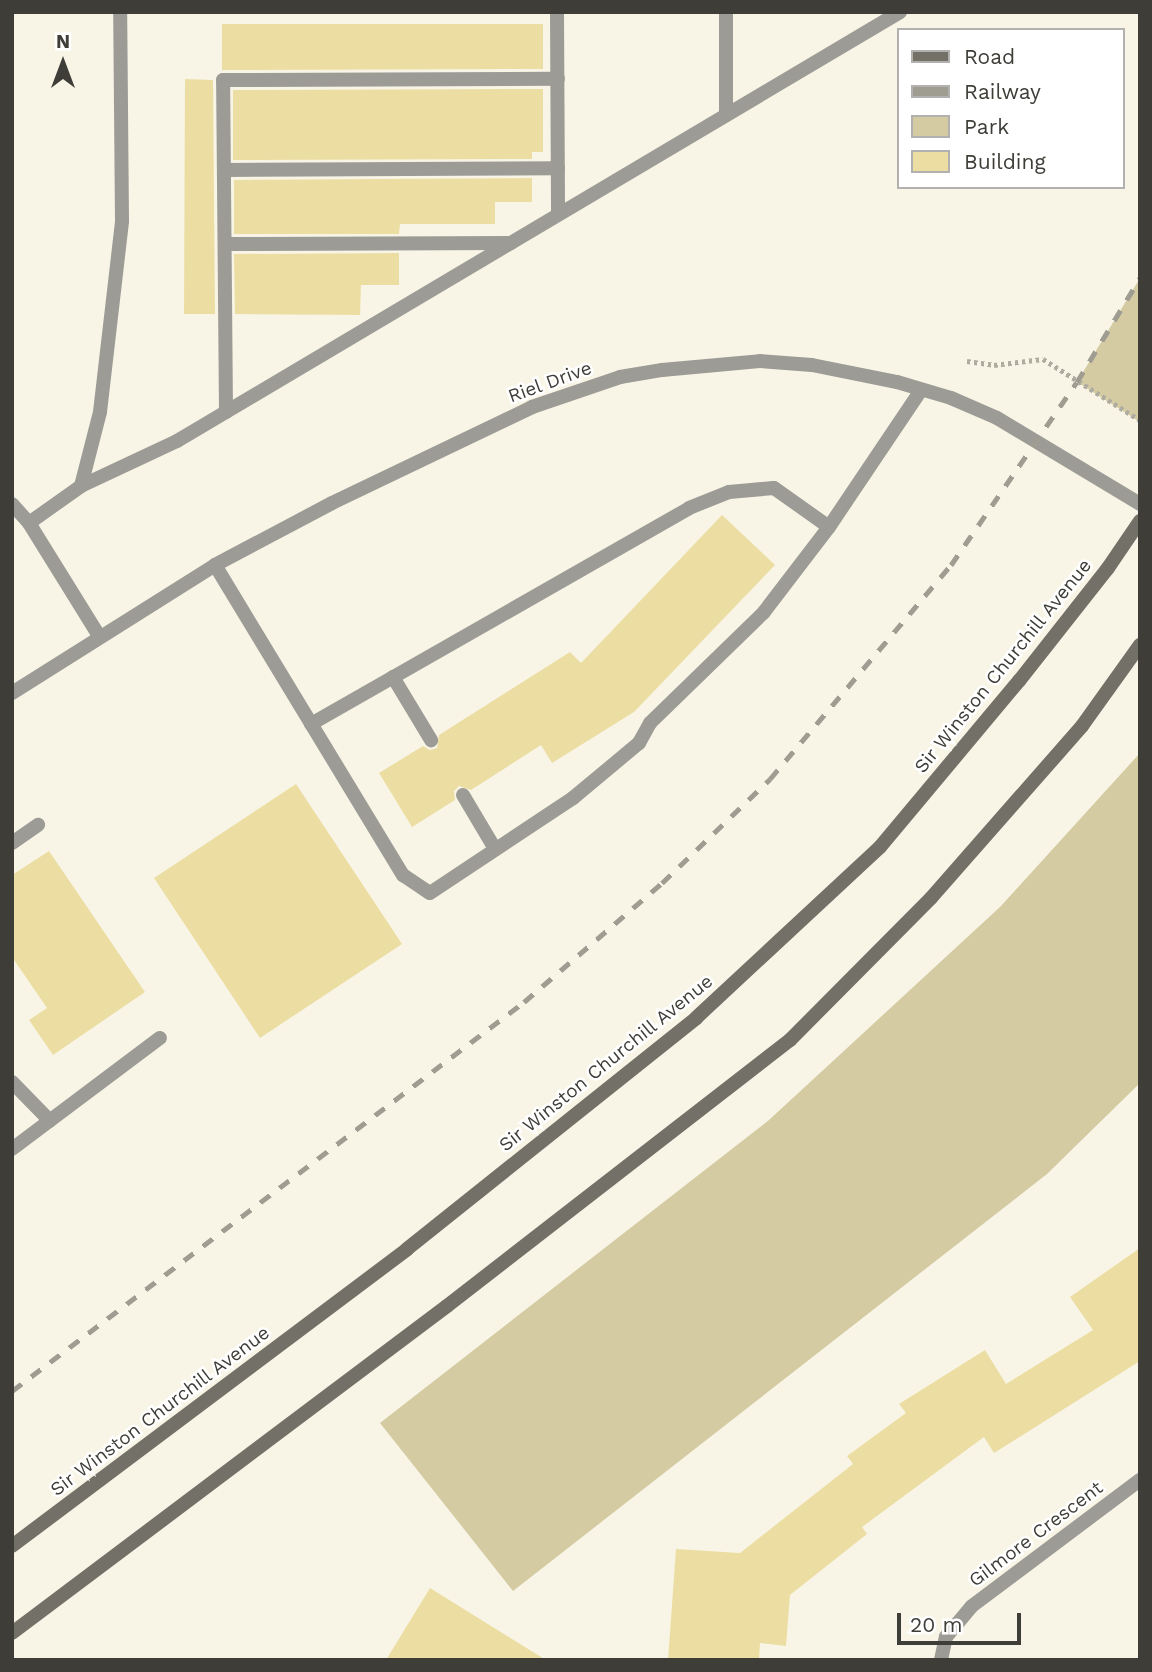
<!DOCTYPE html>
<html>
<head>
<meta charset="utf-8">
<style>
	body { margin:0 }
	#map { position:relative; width:1152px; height:1672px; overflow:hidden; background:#f8f5e6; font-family:"Work Sans",sans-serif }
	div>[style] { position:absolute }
	.green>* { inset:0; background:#d4cba3 }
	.building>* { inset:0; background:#ecdea3 }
	.path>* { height:4.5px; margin-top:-2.25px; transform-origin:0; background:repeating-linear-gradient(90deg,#aeaba0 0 3.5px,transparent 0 7px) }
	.service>* { height:14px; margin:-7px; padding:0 7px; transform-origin:7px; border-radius:7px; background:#9c9b95 }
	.minor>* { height:14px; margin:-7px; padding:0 7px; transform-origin:7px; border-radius:7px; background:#9c9b95 }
	.tertiary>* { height:14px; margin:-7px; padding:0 7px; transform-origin:7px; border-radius:7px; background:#9c9b95 }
	.secondary>* { height:14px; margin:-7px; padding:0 7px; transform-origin:7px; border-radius:7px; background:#727067 }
	.rail>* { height:5px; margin-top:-2.5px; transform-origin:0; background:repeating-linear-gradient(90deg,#9f9d92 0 12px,transparent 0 24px) }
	span { translate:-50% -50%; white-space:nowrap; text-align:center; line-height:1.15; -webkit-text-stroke:5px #fff; paint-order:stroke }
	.street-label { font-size:19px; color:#3e3d37 }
	.frame { position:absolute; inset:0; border:14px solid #3e3d37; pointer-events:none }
	.legend { position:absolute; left:897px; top:28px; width:228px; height:161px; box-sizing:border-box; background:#fff; border:2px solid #b2b1af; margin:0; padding:9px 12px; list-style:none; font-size:21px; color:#3e3d37 }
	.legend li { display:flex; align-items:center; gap:14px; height:35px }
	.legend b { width:35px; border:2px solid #b2b1af }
	.north { position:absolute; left:28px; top:28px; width:70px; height:70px; -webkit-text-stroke:5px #fff; paint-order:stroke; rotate:0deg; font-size:19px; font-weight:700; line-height:28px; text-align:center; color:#3e3d37 }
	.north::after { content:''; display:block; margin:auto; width:24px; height:32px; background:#3e3d37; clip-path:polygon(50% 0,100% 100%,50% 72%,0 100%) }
	.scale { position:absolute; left:897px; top:1613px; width:124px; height:32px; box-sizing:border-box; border:4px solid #3e3d37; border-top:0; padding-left:9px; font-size:21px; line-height:24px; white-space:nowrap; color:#3e3d37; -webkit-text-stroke:5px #fff; paint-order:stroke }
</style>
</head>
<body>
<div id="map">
	<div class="green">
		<i style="clip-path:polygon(1140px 278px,1140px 422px,1077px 382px)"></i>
		<i style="clip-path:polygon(1140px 753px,1140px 1083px,1047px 1174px,513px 1591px,380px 1423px,769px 1120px,1000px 907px)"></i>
	</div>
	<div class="building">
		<i style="clip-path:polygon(222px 24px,543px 24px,543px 69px,222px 70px)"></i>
		<i style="clip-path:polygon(185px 79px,213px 80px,215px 314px,184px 314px)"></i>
		<i style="clip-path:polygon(543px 89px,543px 152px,532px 152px,532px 159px,233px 160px,233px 90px)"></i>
		<i style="clip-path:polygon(532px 178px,532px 202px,495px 202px,495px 224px,400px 224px,399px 234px,234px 234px,234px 180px)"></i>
		<i style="clip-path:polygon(399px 253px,399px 285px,361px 285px,360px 315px,235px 314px,234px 254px)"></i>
		<i style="clip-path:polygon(722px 515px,775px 565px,634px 712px,552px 763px,541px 745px,471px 790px,459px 786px,454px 791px,455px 800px,412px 827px,379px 773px,423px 746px,430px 750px,437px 748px,439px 735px,570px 652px,581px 663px)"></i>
		<i style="clip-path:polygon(296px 784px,402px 944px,260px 1038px,154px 878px)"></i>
		<i style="clip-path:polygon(49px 851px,145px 992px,53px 1055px,29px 1020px,47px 1008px,12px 957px,12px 875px)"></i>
		<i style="clip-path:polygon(1140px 1248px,1140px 1361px,994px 1453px,984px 1437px,862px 1527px,867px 1534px,790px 1595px,786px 1646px,760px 1643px,759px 1660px,668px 1660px,676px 1549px,740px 1553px,853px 1464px,847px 1456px,906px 1413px,899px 1404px,985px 1350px,1006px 1384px,1093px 1330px,1070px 1297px)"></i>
		<i style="clip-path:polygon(430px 1588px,546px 1660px,386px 1660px)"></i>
	</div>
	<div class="path">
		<i style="left:967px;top:361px;width:27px;rotate:8deg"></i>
		<i style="left:994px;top:365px;width:49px;rotate:-7deg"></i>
		<i style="left:1043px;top:359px;width:115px;rotate:32.2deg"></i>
	</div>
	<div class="service">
		<i style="left:557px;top:12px;width:202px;rotate:89.7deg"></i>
		<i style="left:726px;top:12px;width:103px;rotate:90deg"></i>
		<i style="left:224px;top:170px;width:334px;rotate:-0.3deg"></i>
		<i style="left:225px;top:244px;width:286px;rotate:-0.2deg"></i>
		<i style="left:226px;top:412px;width:332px;rotate:-90.5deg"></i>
		<i style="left:223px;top:80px;width:335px;rotate:-0.2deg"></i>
		<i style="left:81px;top:486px;width:106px;rotate:-25.1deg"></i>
		<i style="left:177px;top:441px;width:841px;rotate:-30.68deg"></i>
		<i style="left:12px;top:504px;width:25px;rotate:48deg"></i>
		<i style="left:29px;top:523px;width:133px;rotate:58.2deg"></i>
		<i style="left:29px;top:523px;width:64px;rotate:-35.4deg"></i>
		<i style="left:81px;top:486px;width:76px;rotate:-75.6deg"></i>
		<i style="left:100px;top:412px;width:192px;rotate:-83.4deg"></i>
		<i style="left:122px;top:221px;width:209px;rotate:-90.5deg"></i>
		<i style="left:215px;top:565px;width:363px;rotate:58.8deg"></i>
		<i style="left:403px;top:875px;width:32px;rotate:34deg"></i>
		<i style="left:430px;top:893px;width:172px;rotate:-33.6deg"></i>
		<i style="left:573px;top:798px;width:86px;rotate:-39.8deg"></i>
		<i style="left:639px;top:743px;width:23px;rotate:-61deg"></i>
		<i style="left:650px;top:723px;width:159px;rotate:-44.2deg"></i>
		<i style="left:764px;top:612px;width:107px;rotate:-52.6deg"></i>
		<i style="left:829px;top:527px;width:165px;rotate:-56.1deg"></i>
		<i style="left:393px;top:677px;width:74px;rotate:58.9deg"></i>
		<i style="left:311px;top:724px;width:435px;rotate:-29.7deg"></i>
		<i style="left:689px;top:508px;width:43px;rotate:-21.8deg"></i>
		<i style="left:729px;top:492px;width:45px;rotate:-5.1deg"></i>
		<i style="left:774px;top:488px;width:67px;rotate:35.3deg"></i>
		<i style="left:463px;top:795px;width:63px;rotate:59.3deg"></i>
		<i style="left:12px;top:843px;width:32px;rotate:-35deg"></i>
		<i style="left:12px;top:1082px;width:54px;rotate:45.7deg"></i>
		<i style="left:12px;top:1149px;width:185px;rotate:-36.9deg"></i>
	</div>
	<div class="minor">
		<i style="left:941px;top:1660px;width:24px;rotate:-78deg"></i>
		<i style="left:946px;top:1637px;width:40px;rotate:-50deg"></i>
		<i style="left:972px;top:1606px;width:210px;rotate:-36.9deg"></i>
	</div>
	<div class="tertiary">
		<i style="left:12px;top:693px;width:240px;rotate:-32.2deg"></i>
		<i style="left:215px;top:565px;width:132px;rotate:-27.9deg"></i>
		<i style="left:332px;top:503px;width:222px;rotate:-25.6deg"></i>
		<i style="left:532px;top:407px;width:93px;rotate:-18.8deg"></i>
		<i style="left:620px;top:377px;width:43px;rotate:-9.5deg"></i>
		<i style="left:662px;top:370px;width:98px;rotate:-5.2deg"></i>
		<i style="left:760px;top:361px;width:52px;rotate:4.4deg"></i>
		<i style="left:812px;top:365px;width:87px;rotate:11.3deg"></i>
		<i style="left:897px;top:382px;width:56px;rotate:16.5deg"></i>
		<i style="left:951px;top:398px;width:50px;rotate:23.5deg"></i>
		<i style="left:997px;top:418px;width:167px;rotate:31deg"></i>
	</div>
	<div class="secondary">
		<i style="left:12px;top:1546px;width:494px;rotate:-36.9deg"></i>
		<i style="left:407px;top:1249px;width:370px;rotate:-38.6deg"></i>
		<i style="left:696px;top:1018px;width:251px;rotate:-42.9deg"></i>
		<i style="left:880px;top:847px;width:217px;rotate:-50.1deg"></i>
		<i style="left:1019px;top:681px;width:144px;rotate:-51.8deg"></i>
		<i style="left:1108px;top:568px;width:57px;rotate:-55.8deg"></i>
		<i style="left:12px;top:1633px;width:544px;rotate:-36.93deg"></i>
		<i style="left:447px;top:1306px;width:434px;rotate:-37.8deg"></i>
		<i style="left:790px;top:1040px;width:200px;rotate:-45.2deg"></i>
		<i style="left:931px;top:898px;width:229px;rotate:-48.7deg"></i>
		<i style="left:1082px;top:726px;width:100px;rotate:-54.4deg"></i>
	</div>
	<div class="rail">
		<i style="left:12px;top:1391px;width:643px;rotate:-37.23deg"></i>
		<i style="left:524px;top:1002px;width:182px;rotate:-40.8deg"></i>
		<i style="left:662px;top:883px;width:150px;rotate:-43.9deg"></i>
		<i style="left:770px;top:779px;width:280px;rotate:-49.8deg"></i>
		<i style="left:951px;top:565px;width:222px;rotate:-55.5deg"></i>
		<i style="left:1077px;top:382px;width:122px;rotate:-58.8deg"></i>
	</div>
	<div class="street-label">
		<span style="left:550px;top:382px;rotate:-20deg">Riel Drive</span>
		<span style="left:1003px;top:666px;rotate:-51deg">Sir Winston Churchill Avenue</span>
		<span style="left:606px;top:1063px;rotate:-39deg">Sir Winston Churchill Avenue</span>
		<span style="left:160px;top:1411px;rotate:-37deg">Sir Winston Churchill Avenue</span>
		<span style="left:1036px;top:1534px;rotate:-37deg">Gilmore Crescent</span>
	</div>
	<div class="frame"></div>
	<ul class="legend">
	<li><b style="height:9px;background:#727067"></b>Road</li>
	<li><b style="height:9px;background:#9f9d92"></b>Railway</li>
	<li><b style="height:19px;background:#d4cba3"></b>Park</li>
	<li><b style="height:19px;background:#ecdea3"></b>Building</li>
	</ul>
	<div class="north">N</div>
	<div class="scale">20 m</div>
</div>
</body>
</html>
